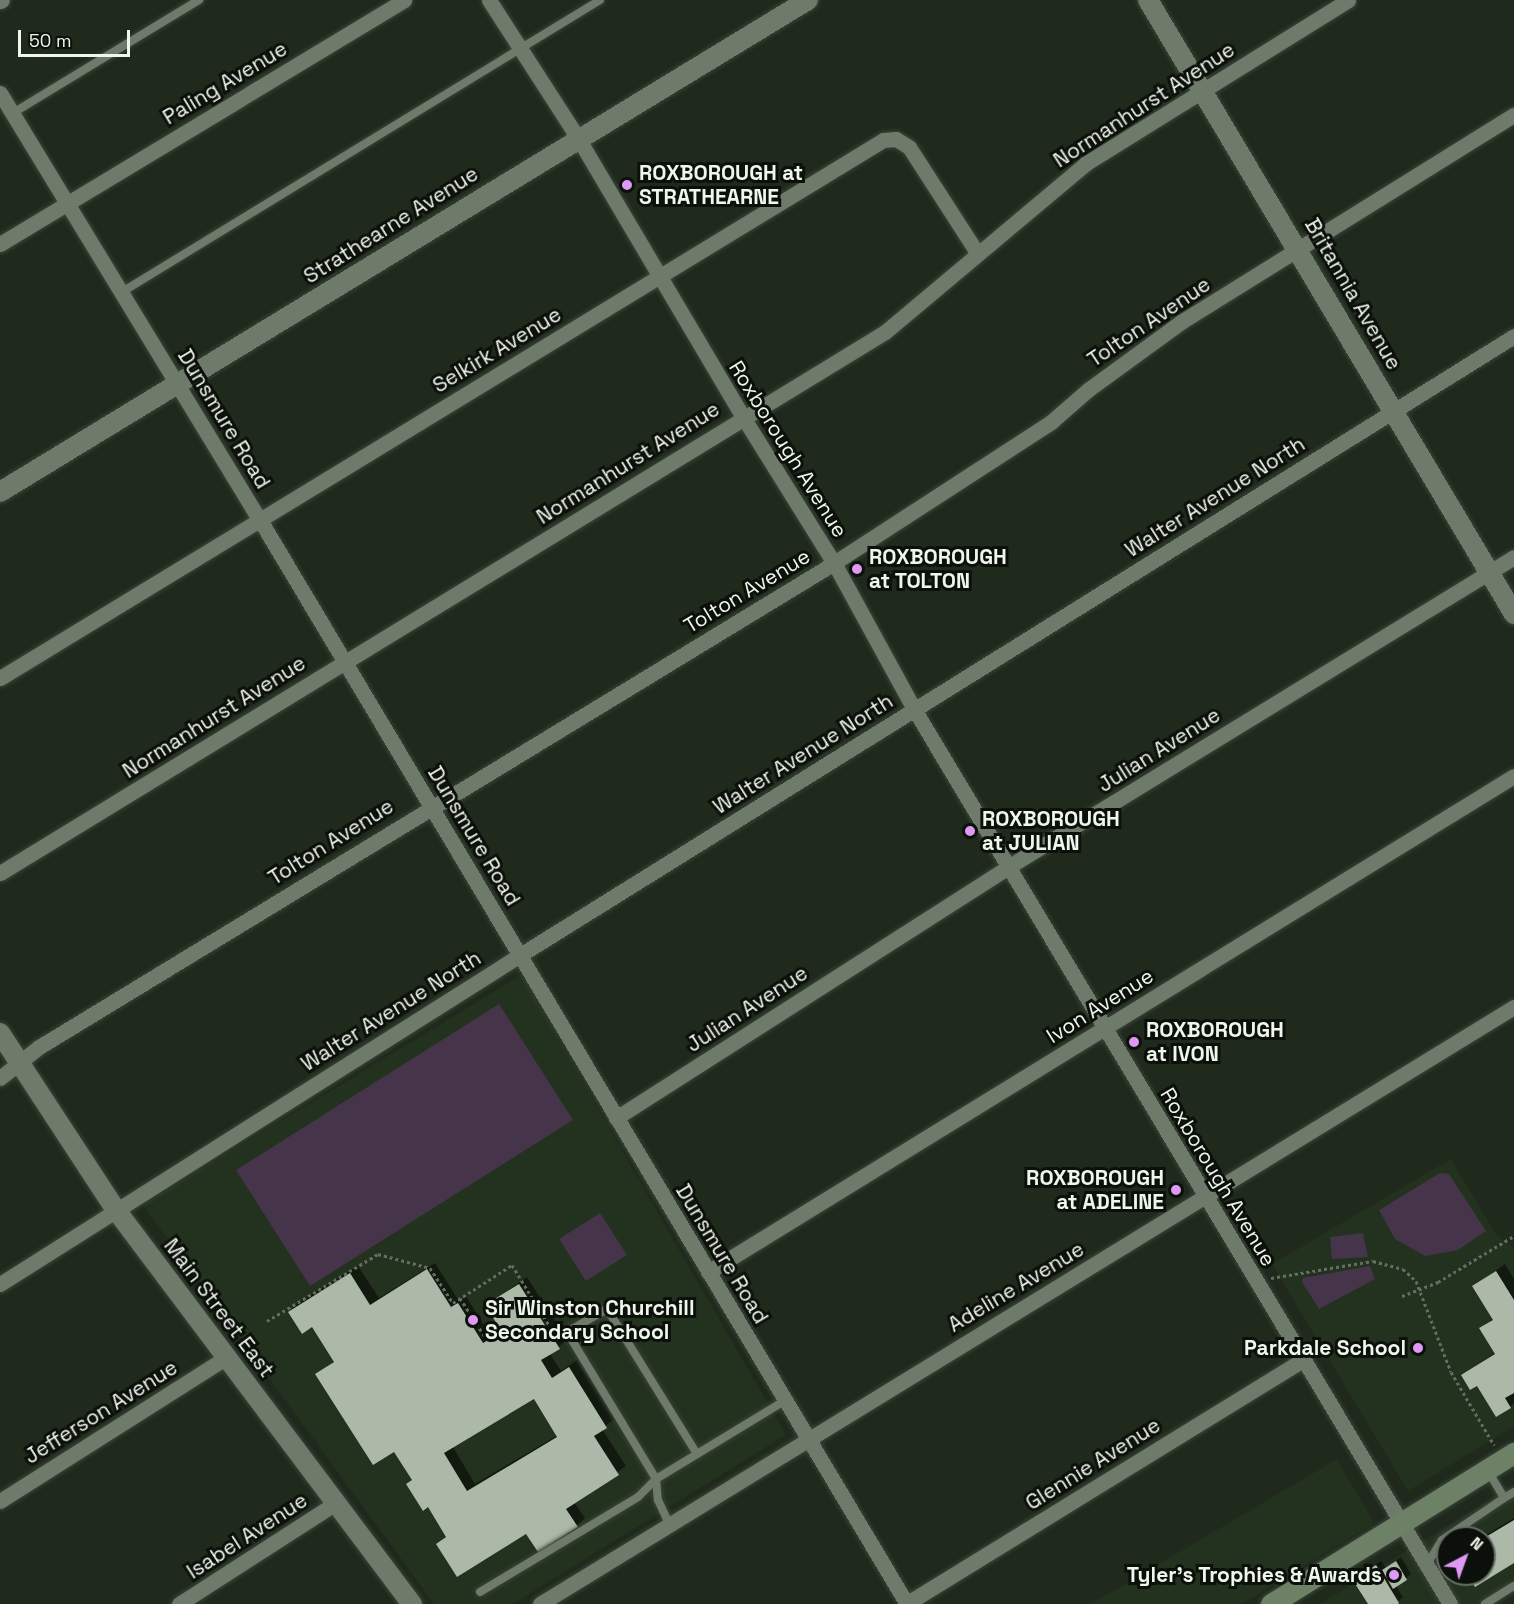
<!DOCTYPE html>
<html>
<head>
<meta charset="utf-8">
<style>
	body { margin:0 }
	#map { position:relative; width:1514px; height:1604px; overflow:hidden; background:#1f291c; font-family:"Space Grotesk",sans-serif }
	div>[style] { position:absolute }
	.built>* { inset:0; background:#23321f }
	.green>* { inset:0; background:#45344a }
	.shadow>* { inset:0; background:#0007 }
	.building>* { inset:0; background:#acb9a8 }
	.path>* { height:3px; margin-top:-1.5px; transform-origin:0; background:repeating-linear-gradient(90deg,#646d61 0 3px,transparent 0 6px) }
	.roads { filter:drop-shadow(0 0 2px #3b4439) drop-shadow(0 0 2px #3b4439) }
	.service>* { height:8px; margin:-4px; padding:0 4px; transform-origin:4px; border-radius:4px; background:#6e7a6a }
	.minor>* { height:15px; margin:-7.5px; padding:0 7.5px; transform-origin:7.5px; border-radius:7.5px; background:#6e7a6a }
	.tertiary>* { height:20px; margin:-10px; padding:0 10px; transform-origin:10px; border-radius:10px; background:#6e7a6a }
	.secondary>* { height:21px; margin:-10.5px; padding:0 10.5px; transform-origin:10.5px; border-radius:10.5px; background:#6c8166 }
	.dots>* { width:16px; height:16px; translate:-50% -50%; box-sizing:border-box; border:3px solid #0c100a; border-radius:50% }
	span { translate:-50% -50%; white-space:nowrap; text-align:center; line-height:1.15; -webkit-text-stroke:6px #0c100a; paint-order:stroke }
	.street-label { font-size:21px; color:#eff6ec }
	.poi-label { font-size:21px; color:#eff6ec; font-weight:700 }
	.left { translate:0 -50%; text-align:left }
	.right { translate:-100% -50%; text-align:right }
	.north { position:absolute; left:1436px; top:1526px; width:60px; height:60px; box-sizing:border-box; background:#0c100a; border:2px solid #676c64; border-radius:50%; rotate:41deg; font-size:16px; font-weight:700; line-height:24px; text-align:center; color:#eff6ec }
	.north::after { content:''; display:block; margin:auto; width:21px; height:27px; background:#dd99f3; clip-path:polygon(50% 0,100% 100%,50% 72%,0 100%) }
	.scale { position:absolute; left:18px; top:30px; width:112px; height:27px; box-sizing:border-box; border:3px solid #eff6ec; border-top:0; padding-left:8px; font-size:18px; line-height:21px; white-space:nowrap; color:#eff6ec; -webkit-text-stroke:4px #0c100a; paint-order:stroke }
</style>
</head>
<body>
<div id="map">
	<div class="built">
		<i style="clip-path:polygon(521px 975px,786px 1435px,513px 1604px,434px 1604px,143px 1205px)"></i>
		<i style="clip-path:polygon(1451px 1159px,1496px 1234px,1514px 1248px,1514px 1426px,1408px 1491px,1272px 1264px)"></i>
		<i style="clip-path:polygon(1337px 1459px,1374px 1523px,1242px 1604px,1091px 1604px)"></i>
		<i style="clip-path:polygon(evenodd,1514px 1485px,1514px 1589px,1488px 1604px,1320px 1604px,1514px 1485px,1448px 1538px,1484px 1538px,1484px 1574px,1448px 1574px,1448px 1538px)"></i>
	</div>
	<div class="green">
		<i style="clip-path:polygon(499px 1004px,573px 1120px,310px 1286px,236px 1170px)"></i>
		<i style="clip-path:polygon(1440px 1173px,1449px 1174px,1486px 1231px,1458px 1250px,1425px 1256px,1395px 1239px,1379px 1210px)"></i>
		<i style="clip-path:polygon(600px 1213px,627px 1255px,586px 1281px,559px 1239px)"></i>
		<i style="clip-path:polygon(1363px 1233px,1368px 1257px,1332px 1259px,1330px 1237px)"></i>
		<i style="clip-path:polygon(1370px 1266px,1375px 1279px,1319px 1309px,1302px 1282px,1303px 1278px)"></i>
	</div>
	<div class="shadow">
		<i style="clip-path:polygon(evenodd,435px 1263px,459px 1301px,466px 1296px,491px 1337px,502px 1330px,487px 1305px,527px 1277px,567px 1340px,550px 1354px,561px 1371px,577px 1360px,614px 1419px,602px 1429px,626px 1466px,574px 1502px,585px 1518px,577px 1526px,438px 1544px,447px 1535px,428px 1505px,408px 1484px,413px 1479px,394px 1450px,317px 1374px,334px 1361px,312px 1325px,290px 1312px,297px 1304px,358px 1266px,379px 1298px,435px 1263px,535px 1397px,558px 1435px,475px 1484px,453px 1447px,535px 1397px)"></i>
		<i style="clip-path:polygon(1505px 1264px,1514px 1279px,1514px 1403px,1510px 1407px,1463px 1375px,1496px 1352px,1481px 1329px,1494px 1318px,1474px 1286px)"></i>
		<i style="clip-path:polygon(1514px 1518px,1514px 1562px,1476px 1585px,1469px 1574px,1484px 1574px,1481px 1538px)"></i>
		<i style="clip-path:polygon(1401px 1557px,1411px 1574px,1396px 1586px,1403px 1597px,1395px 1604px,1369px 1604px,1354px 1579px,1381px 1561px,1386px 1568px)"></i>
	</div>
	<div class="building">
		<i style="clip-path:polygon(evenodd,427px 1269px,451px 1307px,458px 1303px,483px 1343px,502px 1332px,485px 1305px,519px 1284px,560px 1349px,541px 1360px,552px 1378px,569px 1367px,607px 1428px,594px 1436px,619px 1475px,566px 1509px,578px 1527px,538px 1552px,526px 1534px,457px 1577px,436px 1544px,446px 1537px,428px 1507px,423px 1511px,406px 1484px,412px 1480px,394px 1452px,373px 1465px,315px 1374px,334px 1362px,312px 1327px,302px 1334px,288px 1312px,350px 1273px,370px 1305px,427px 1269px,534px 1399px,557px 1437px,467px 1491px,444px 1453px,534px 1399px)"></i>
		<i style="clip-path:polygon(1496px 1271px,1514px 1300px,1514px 1393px,1505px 1398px,1511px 1408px,1496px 1417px,1477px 1386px,1470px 1390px,1461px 1375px,1495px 1354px,1479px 1328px,1493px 1320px,1472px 1286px)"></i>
		<i style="clip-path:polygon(1514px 1520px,1514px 1563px,1475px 1587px,1467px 1574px,1484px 1574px,1484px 1538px)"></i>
		<i style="clip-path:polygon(1396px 1561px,1407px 1580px,1393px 1589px,1382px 1570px)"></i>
		<i style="clip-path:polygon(1376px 1565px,1399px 1603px,1398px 1604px,1368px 1604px,1352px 1579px)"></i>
	</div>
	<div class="path">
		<i style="left:1271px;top:1278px;width:103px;rotate:-9.5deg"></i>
		<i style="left:1373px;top:1261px;width:31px;rotate:15deg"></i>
		<i style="left:1403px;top:1269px;width:18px;rotate:43deg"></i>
		<i style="left:1416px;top:1281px;width:97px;rotate:69deg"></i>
		<i style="left:1451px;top:1372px;width:85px;rotate:59.5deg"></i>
		<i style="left:1402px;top:1296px;width:39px;rotate:-21deg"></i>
		<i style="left:1438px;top:1282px;width:89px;rotate:-31.2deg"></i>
		<i style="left:460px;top:1298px;width:46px;rotate:57.3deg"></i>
		<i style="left:267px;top:1321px;width:130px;rotate:-31.1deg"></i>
		<i style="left:378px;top:1254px;width:54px;rotate:15.1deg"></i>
		<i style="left:430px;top:1268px;width:42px;rotate:56.7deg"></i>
		<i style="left:453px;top:1303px;width:70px;rotate:-32.8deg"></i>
		<i style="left:512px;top:1265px;width:82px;rotate:58.4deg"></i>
	</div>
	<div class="roads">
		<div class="service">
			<i style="left:13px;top:113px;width:218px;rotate:-31.3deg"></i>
			<i style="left:122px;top:292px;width:560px;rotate:-31.42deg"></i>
			<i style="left:697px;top:1454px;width:171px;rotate:-121.8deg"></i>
			<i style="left:607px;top:1309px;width:46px;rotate:150.1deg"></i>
			<i style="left:567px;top:1332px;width:172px;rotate:58.8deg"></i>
			<i style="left:656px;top:1479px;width:152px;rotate:-31.3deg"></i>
			<i style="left:1488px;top:1471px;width:31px;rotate:59deg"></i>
			<i style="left:1504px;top:1498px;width:12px;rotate:-31deg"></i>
			<i style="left:656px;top:1479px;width:21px;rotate:85deg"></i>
			<i style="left:658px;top:1500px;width:26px;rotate:65deg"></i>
			<i style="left:1427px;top:1564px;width:28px;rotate:-58deg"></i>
			<i style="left:1442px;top:1540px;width:75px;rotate:-34.1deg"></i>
			<i style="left:480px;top:1592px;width:184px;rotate:-31deg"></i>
			<i style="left:638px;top:1497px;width:25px;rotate:-45deg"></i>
			<i style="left:1485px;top:1604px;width:34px;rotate:-32deg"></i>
		</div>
		<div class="minor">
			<i style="left:489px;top:0;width:164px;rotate:57.2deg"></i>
			<i style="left:578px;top:138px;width:324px;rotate:59.4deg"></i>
			<i style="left:743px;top:417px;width:172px;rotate:58.1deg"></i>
			<i style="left:834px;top:563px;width:166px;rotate:61.3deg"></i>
			<i style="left:914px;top:709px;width:1043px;rotate:59.08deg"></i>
			<i style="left:0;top:1px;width:2px;rotate:-27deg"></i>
			<i style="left:0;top:93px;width:500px;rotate:58.7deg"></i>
			<i style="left:260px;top:520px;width:1262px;rotate:59.17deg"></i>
			<i style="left:0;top:244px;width:472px;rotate:-31.1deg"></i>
			<i style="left:0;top:678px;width:1034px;rotate:-31.35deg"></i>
			<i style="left:883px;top:140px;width:13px;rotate:-4deg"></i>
			<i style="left:896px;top:139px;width:15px;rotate:32deg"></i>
			<i style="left:909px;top:147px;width:127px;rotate:57.2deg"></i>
			<i style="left:0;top:873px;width:1037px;rotate:-31.44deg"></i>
			<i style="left:885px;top:332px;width:261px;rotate:-40deg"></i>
			<i style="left:1085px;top:164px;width:310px;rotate:-31.9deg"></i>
			<i style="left:0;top:1078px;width:50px;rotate:-38.5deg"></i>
			<i style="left:39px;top:1047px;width:931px;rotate:-31.33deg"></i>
			<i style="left:834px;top:563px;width:259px;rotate:-33deg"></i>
			<i style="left:1051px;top:422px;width:50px;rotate:-41deg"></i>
			<i style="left:1089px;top:389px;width:114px;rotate:-36.1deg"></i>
			<i style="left:1181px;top:322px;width:392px;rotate:-31.9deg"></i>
			<i style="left:616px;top:1118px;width:465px;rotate:-32.6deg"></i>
			<i style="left:1008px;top:867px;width:593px;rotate:-31.49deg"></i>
			<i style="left:708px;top:1272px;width:946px;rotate:-31.61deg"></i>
			<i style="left:0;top:1284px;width:615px;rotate:-32.32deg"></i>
			<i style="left:520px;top:955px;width:1171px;rotate:-31.91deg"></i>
			<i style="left:0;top:1501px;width:267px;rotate:-32.4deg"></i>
			<i style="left:179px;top:1604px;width:188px;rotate:-32.8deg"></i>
			<i style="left:540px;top:1604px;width:1142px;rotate:-31.51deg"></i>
			<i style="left:906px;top:1604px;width:466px;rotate:-31.6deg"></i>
		</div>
		<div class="tertiary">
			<i style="left:1148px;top:0;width:715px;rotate:59.2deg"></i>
			<i style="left:0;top:492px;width:946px;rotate:-31.34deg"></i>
			<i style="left:0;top:1033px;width:212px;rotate:56.8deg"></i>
			<i style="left:116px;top:1210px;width:493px;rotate:53.1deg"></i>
		</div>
		<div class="secondary">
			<i style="left:1271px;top:1604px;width:286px;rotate:-31.9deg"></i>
		</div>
	</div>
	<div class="dots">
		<i style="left:627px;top:185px;background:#dd99f3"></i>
		<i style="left:857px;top:569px;background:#dd99f3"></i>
		<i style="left:970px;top:831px;background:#dd99f3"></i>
		<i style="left:1134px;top:1042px;background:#dd99f3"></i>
		<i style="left:1176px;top:1190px;background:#dd99f3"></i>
		<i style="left:473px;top:1320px;background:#dd99f3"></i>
		<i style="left:1418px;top:1348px;background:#dd99f3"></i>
		<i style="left:1394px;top:1575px;background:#dd99f3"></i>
	</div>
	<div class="street-label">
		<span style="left:225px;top:83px;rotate:-31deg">Paling Avenue</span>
		<span style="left:1144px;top:105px;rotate:-33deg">Normanhurst Avenue</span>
		<span style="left:391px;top:225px;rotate:-32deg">Strathearne Avenue</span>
		<span style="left:1353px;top:294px;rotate:60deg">Britannia Avenue</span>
		<span style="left:1149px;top:322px;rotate:-34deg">Tolton Avenue</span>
		<span style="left:497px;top:350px;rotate:-31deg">Selkirk Avenue</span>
		<span style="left:224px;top:419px;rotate:59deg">Dunsmure Road</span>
		<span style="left:788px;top:449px;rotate:58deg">Roxborough Avenue</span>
		<span style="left:628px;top:463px;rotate:-32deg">Normanhurst Avenue</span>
		<span style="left:1215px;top:497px;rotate:-32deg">Walter Avenue North</span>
		<span style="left:747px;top:591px;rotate:-31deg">Tolton Avenue</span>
		<span style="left:214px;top:717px;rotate:-32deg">Normanhurst Avenue</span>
		<span style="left:1159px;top:750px;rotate:-32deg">Julian Avenue</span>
		<span style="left:803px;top:754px;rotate:-32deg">Walter Avenue North</span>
		<span style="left:474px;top:836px;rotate:59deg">Dunsmure Road</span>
		<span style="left:331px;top:842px;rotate:-32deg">Tolton Avenue</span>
		<span style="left:1100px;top:1006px;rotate:-32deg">Ivon Avenue</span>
		<span style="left:747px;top:1009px;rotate:-33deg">Julian Avenue</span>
		<span style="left:391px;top:1011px;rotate:-32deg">Walter Avenue North</span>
		<span style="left:1218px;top:1177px;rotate:59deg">Roxborough Avenue</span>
		<span style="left:722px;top:1254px;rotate:59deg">Dunsmure Road</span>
		<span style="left:1016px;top:1287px;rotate:-31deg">Adeline Avenue</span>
		<span style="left:219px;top:1308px;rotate:53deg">Main Street East</span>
		<span style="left:101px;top:1412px;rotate:-32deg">Jefferson Avenue</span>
		<span style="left:1093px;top:1464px;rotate:-32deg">Glennie Avenue</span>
		<span style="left:247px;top:1536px;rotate:-33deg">Isabel Avenue</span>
	</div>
	<div class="poi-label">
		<span class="left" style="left:639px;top:185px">ROXBOROUGH at<br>STRATHEARNE</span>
		<span class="left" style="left:869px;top:569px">ROXBOROUGH<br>at TOLTON</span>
		<span class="left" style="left:982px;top:831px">ROXBOROUGH<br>at JULIAN</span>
		<span class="left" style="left:1146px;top:1042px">ROXBOROUGH<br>at IVON</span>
		<span class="right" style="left:1164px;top:1190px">ROXBOROUGH<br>at ADELINE</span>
		<span class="left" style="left:485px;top:1320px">Sir Winston Churchill<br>Secondary School</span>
		<span class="right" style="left:1406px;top:1348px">Parkdale School</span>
		<span class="right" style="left:1382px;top:1575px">Tyler's Trophies &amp; Awards</span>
	</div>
	<div class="north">N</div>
	<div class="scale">50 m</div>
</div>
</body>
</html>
